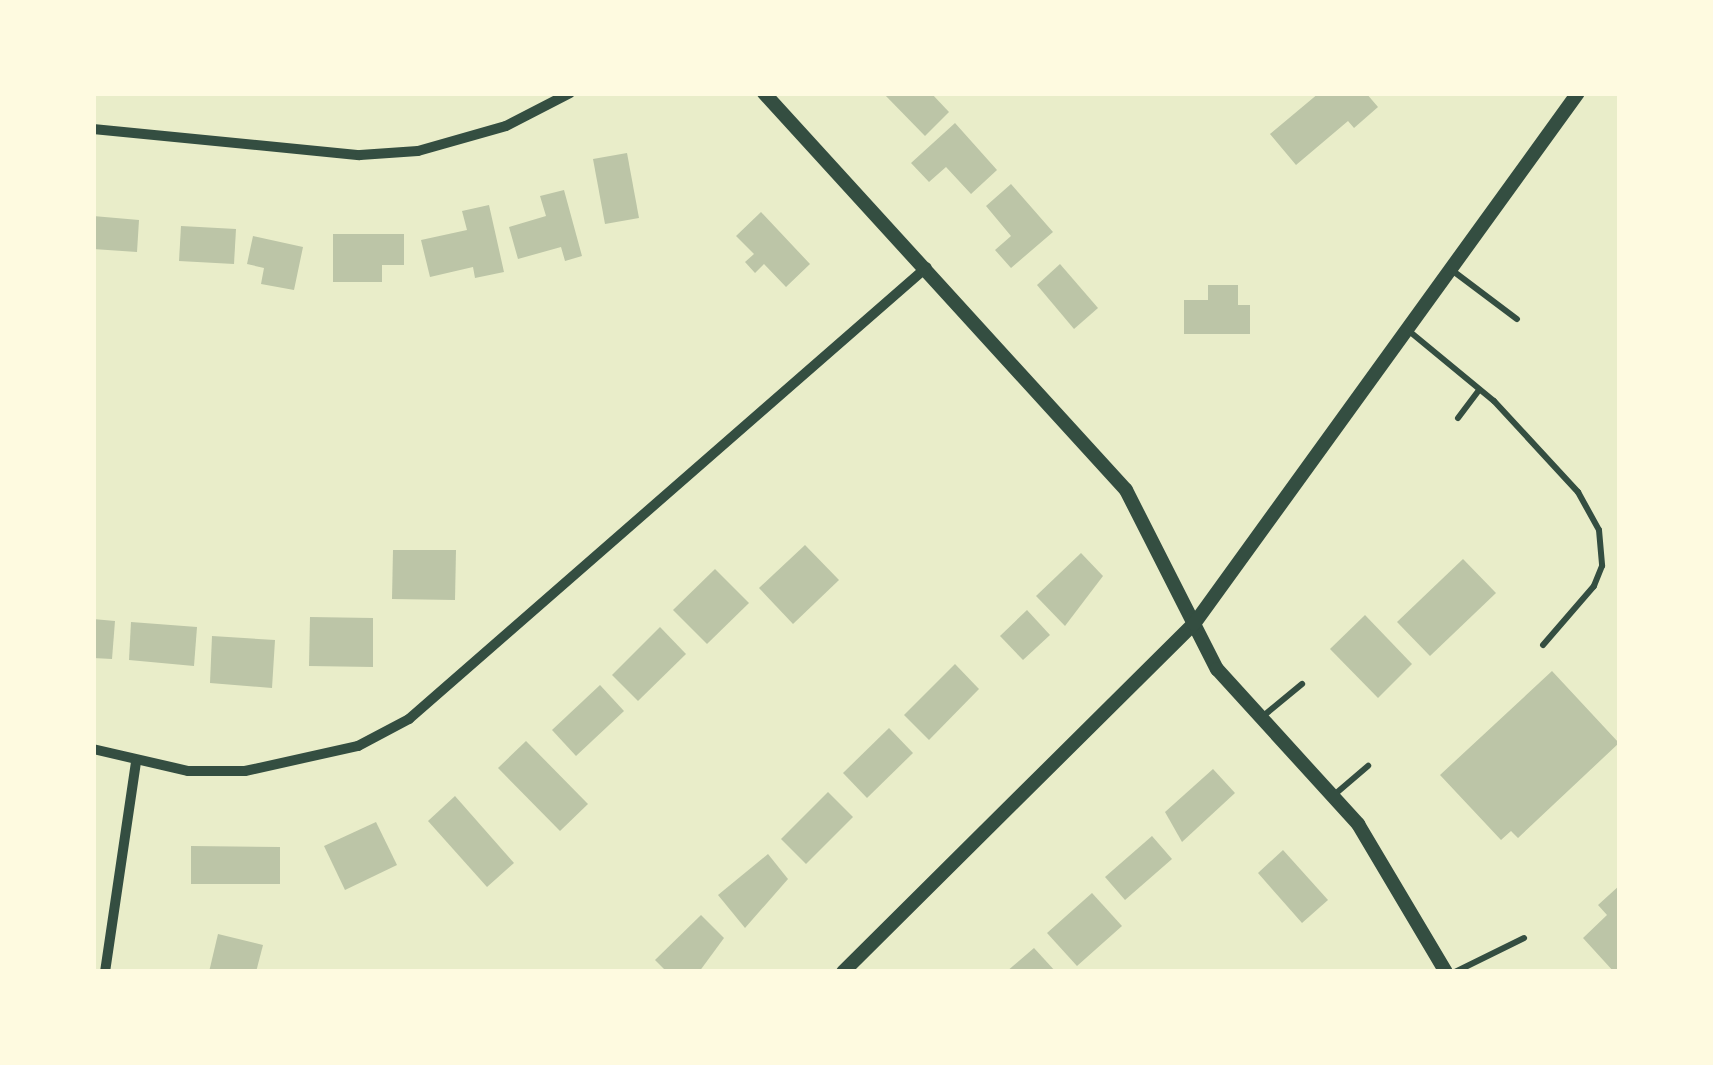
<!DOCTYPE html>
<html>
<head>
<meta charset="utf-8">
<style>
	body { margin:0 }
	#map { position:relative; width:1713px; height:1065px; overflow:hidden; background:#e9edc9; font-family:"Roboto Condensed",sans-serif }
	div>[style] { position:absolute }
	.building>* { inset:0; background:#bcc5a7 }
	.service>* { height:6px; margin:-3px; padding:0 3px; transform-origin:3px; border-radius:3px; background:#344e41 }
	.minor>* { height:10px; margin:-5px; padding:0 5px; transform-origin:5px; border-radius:5px; background:#344e41 }
	.tertiary>* { height:14px; margin:-7px; padding:0 7px; transform-origin:7px; border-radius:7px; background:#344e41 }
	span { translate:-50% -50%; white-space:nowrap; text-align:center; line-height:1.15; -webkit-text-stroke:9px #fefae0; paint-order:stroke }
	.frame { position:absolute; inset:0; border:96px solid #fefae0; pointer-events:none }
</style>
</head>
<body>
<div id="map">
	<div class="building">
		<i style="clip-path:polygon(883px 93px,931px 93px,949px 112px,925px 136px)"></i>
		<i style="clip-path:polygon(1319px 93px,1366px 93px,1378px 107px,1354px 128px,1348px 121px,1296px 165px,1270px 134px)"></i>
		<i style="clip-path:polygon(955px 123px,997px 170px,971px 194px,946px 167px,929px 182px,911px 163px)"></i>
		<i style="clip-path:polygon(627px 153px,639px 218px,605px 224px,593px 159px)"></i>
		<i style="clip-path:polygon(1011px 184px,1053px 232px,1011px 268px,995px 250px,1011px 236px,986px 206px)"></i>
		<i style="clip-path:polygon(564px 190px,582px 256px,565px 261px,561px 247px,518px 259px,509px 227px,546px 216px,540px 196px)"></i>
		<i style="clip-path:polygon(489px 205px,504px 272px,475px 278px,473px 267px,430px 277px,421px 240px,467px 230px,462px 211px)"></i>
		<i style="clip-path:polygon(761px 212px,810px 264px,786px 287px,764px 264px,755px 273px,745px 262px,754px 254px,736px 236px)"></i>
		<i style="clip-path:polygon(93px 216px,139px 220px,137px 252px,93px 249px)"></i>
		<i style="clip-path:polygon(181px 226px,236px 229px,234px 264px,179px 261px)"></i>
		<i style="clip-path:polygon(333px 234px,404px 234px,404px 265px,382px 265px,382px 282px,333px 282px)"></i>
		<i style="clip-path:polygon(253px 236px,303px 247px,294px 290px,261px 284px,264px 268px,247px 264px)"></i>
		<i style="clip-path:polygon(1060px 264px,1098px 308px,1074px 329px,1037px 285px)"></i>
		<i style="clip-path:polygon(1208px 285px,1238px 285px,1238px 305px,1250px 305px,1250px 334px,1184px 334px,1184px 300px,1208px 300px)"></i>
		<i style="clip-path:polygon(805px 545px,839px 580px,793px 624px,759px 588px)"></i>
		<i style="clip-path:polygon(393px 550px,456px 550px,455px 600px,392px 599px)"></i>
		<i style="clip-path:polygon(1081px 553px,1103px 576px,1065px 626px,1036px 596px)"></i>
		<i style="clip-path:polygon(1463px 559px,1496px 593px,1430px 656px,1397px 622px)"></i>
		<i style="clip-path:polygon(715px 569px,749px 603px,707px 644px,673px 610px)"></i>
		<i style="clip-path:polygon(1027px 610px,1050px 635px,1023px 660px,1000px 636px)"></i>
		<i style="clip-path:polygon(1365px 615px,1412px 664px,1378px 698px,1330px 649px)"></i>
		<i style="clip-path:polygon(310px 617px,373px 618px,373px 667px,309px 666px)"></i>
		<i style="clip-path:polygon(93px 619px,115px 621px,112px 659px,93px 658px)"></i>
		<i style="clip-path:polygon(131px 622px,197px 627px,194px 666px,129px 660px)"></i>
		<i style="clip-path:polygon(660px 627px,686px 654px,638px 701px,612px 675px)"></i>
		<i style="clip-path:polygon(212px 636px,275px 640px,272px 688px,210px 683px)"></i>
		<i style="clip-path:polygon(955px 664px,979px 689px,929px 740px,904px 715px)"></i>
		<i style="clip-path:polygon(1552px 671px,1619px 743px,1518px 838px,1511px 831px,1501px 840px,1440px 775px)"></i>
		<i style="clip-path:polygon(600px 685px,624px 711px,576px 756px,552px 730px)"></i>
		<i style="clip-path:polygon(889px 728px,913px 753px,867px 798px,843px 773px)"></i>
		<i style="clip-path:polygon(526px 741px,588px 804px,560px 831px,498px 768px)"></i>
		<i style="clip-path:polygon(1213px 769px,1235px 793px,1182px 842px,1165px 812px)"></i>
		<i style="clip-path:polygon(828px 792px,853px 817px,806px 864px,781px 839px)"></i>
		<i style="clip-path:polygon(455px 796px,514px 863px,487px 887px,428px 821px)"></i>
		<i style="clip-path:polygon(376px 822px,397px 865px,345px 890px,324px 846px)"></i>
		<i style="clip-path:polygon(1152px 836px,1172px 859px,1125px 900px,1105px 877px)"></i>
		<i style="clip-path:polygon(191px 846px,280px 847px,280px 884px,191px 884px)"></i>
		<i style="clip-path:polygon(1283px 850px,1328px 900px,1302px 923px,1258px 873px)"></i>
		<i style="clip-path:polygon(768px 854px,788px 879px,745px 928px,718px 895px)"></i>
		<i style="clip-path:polygon(1620px 885px,1620px 972px,1614px 972px,1583px 938px,1607px 915px,1598px 905px)"></i>
		<i style="clip-path:polygon(1092px 893px,1122px 926px,1077px 966px,1047px 933px)"></i>
		<i style="clip-path:polygon(701px 915px,724px 938px,699px 972px,667px 972px,655px 960px)"></i>
		<i style="clip-path:polygon(218px 934px,263px 945px,256px 972px,209px 972px)"></i>
		<i style="clip-path:polygon(1034px 948px,1056px 972px,1006px 972px)"></i>
	</div>
	<div class="service">
		<i style="left:1453px;top:271px;width:80px;rotate:36.9deg"></i>
		<i style="left:1409px;top:331px;width:110px;rotate:39.5deg"></i>
		<i style="left:1494px;top:401px;width:124px;rotate:47.3deg"></i>
		<i style="left:1578px;top:492px;width:43px;rotate:61.1deg"></i>
		<i style="left:1599px;top:530px;width:36px;rotate:85deg"></i>
		<i style="left:1602px;top:566px;width:22px;rotate:112deg"></i>
		<i style="left:1594px;top:586px;width:78px;rotate:130.8deg"></i>
		<i style="left:1458px;top:418px;width:35px;rotate:-53deg"></i>
		<i style="left:1262px;top:717px;width:52px;rotate:-39.5deg"></i>
		<i style="left:1334px;top:795px;width:45px;rotate:-40.5deg"></i>
		<i style="left:1455px;top:972px;width:77px;rotate:-26.2deg"></i>
	</div>
	<div class="minor">
		<i style="left:93px;top:129px;width:268px;rotate:5.6deg"></i>
		<i style="left:360px;top:155px;width:58px;rotate:-3.9deg"></i>
		<i style="left:418px;top:151px;width:91px;rotate:-15.9deg"></i>
		<i style="left:506px;top:126px;width:72px;rotate:-27.3deg"></i>
		<i style="left:93px;top:749px;width:98px;rotate:13deg"></i>
		<i style="left:188px;top:771px;width:57px"></i>
		<i style="left:245px;top:771px;width:116px;rotate:-12.5deg"></i>
		<i style="left:358px;top:746px;width:58px;rotate:-27.9deg"></i>
		<i style="left:409px;top:719px;width:687px;rotate:-41.11deg"></i>
		<i style="left:105px;top:972px;width:213px;rotate:-81.6deg"></i>
	</div>
	<div class="tertiary">
		<i style="left:764px;top:93px;width:537px;rotate:47.64deg"></i>
		<i style="left:1126px;top:490px;width:201px;rotate:63.1deg"></i>
		<i style="left:1217px;top:669px;width:210px;rotate:47.7deg"></i>
		<i style="left:1358px;top:824px;width:172px;rotate:59.3deg"></i>
		<i style="left:843px;top:972px;width:494px;rotate:-44.8deg"></i>
		<i style="left:1194px;top:624px;width:655px;rotate:-54.13deg"></i>
	</div>
	<div class="frame"></div>
</div>
</body>
</html>
